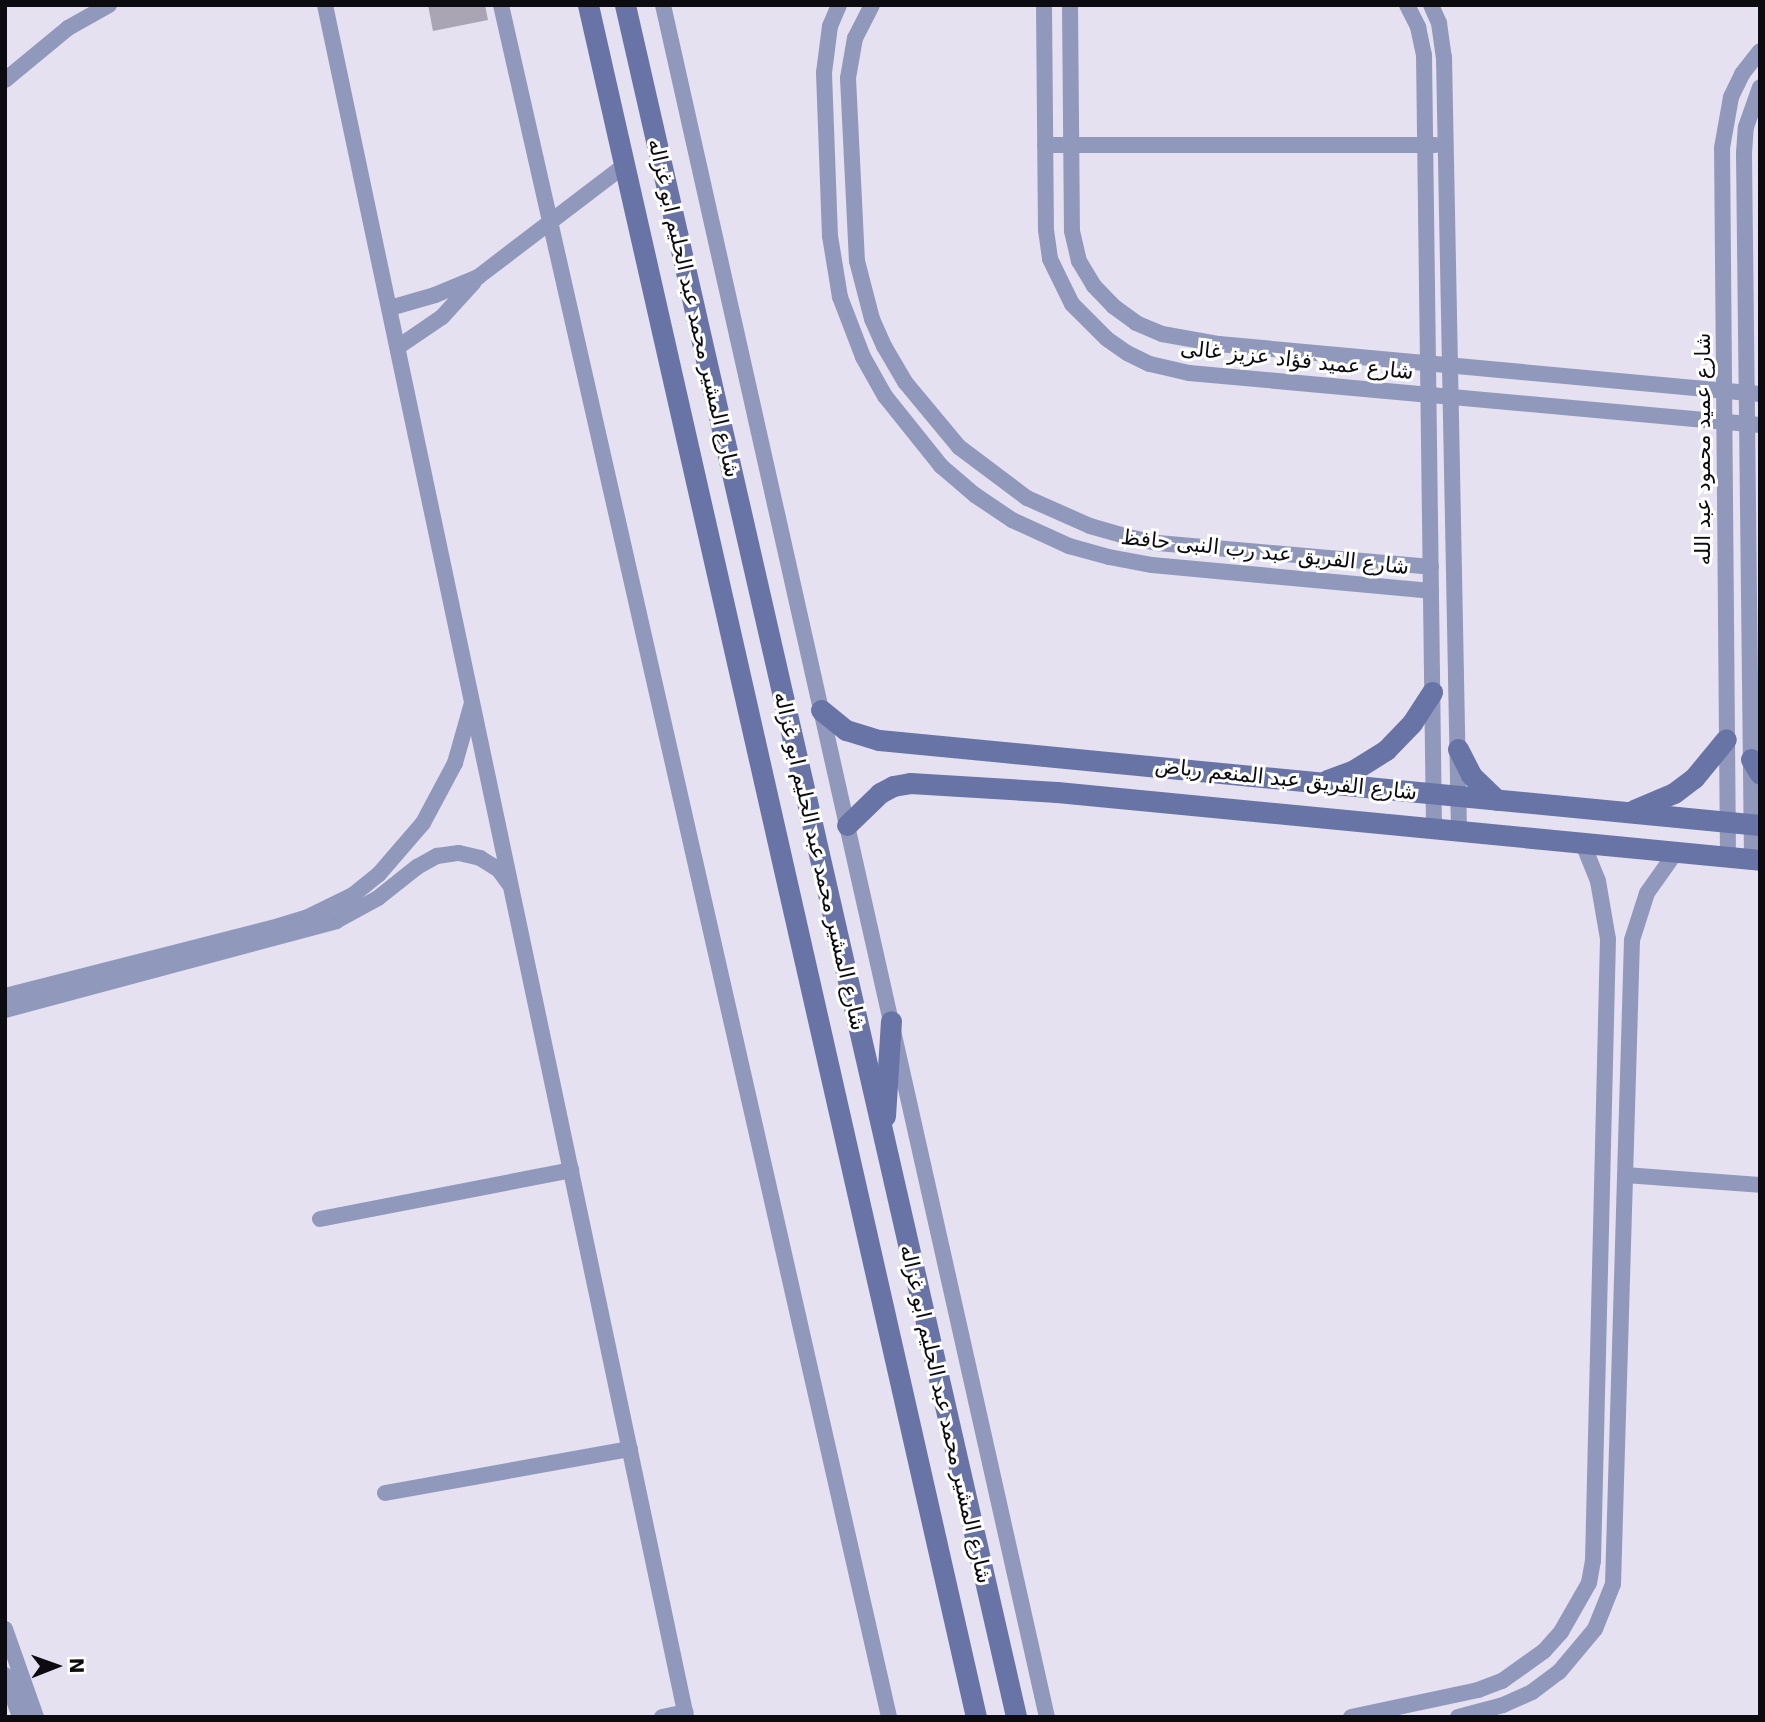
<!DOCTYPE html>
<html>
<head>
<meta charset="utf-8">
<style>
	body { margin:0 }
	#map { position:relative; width:1765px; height:1722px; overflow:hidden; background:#e6e1f1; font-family:"DejaVu Sans","Noto Sans Arabic",sans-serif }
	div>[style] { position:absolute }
	.building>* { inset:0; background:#a9a5b4 }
	.street>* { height:16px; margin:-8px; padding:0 8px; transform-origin:8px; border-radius:8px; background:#9099bb }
	.secondary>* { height:21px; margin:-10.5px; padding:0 10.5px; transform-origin:10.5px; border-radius:10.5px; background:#6974a6 }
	span { translate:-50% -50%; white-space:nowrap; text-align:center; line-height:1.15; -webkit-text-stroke:6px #fff; paint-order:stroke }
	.street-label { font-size:21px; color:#0c0b10 }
	.frame { position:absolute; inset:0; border:7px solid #0c0b10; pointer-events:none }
	.north { position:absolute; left:21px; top:1631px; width:70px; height:70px; -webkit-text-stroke:5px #fff; paint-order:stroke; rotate:89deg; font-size:19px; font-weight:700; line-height:28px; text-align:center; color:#0c0b10 }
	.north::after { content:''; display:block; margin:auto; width:24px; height:32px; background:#0c0b10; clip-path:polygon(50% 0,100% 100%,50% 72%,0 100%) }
</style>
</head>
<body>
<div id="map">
	<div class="building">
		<i style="clip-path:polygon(428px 5px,485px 5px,488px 20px,433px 31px)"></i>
	</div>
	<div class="street">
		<i style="left:325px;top:5px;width:1750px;rotate:78.09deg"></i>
		<i style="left:501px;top:5px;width:1755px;rotate:77.23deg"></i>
		<i style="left:663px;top:5px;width:1755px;rotate:77.36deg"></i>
		<i style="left:839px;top:5px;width:23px;rotate:113deg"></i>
		<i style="left:830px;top:26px;width:47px;rotate:97.3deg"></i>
		<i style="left:824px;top:73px;width:163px;rotate:87.9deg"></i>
		<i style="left:830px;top:236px;width:62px;rotate:80.7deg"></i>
		<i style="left:840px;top:297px;width:64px;rotate:69deg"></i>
		<i style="left:863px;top:357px;width:45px;rotate:60.6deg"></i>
		<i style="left:885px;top:396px;width:90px;rotate:51.3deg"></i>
		<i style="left:941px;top:466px;width:45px;rotate:40.5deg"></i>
		<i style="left:975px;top:495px;width:45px;rotate:34deg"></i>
		<i style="left:1012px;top:520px;width:63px;rotate:24.5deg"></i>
		<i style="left:1069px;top:546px;width:41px;rotate:15.4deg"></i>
		<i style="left:1109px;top:557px;width:44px;rotate:10.5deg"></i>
		<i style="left:1152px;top:565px;width:280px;rotate:5.3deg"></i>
		<i style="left:872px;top:5px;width:37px;rotate:117deg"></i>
		<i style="left:855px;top:38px;width:41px;rotate:99.9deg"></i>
		<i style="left:848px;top:78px;width:183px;rotate:87.2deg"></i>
		<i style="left:857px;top:261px;width:60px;rotate:75.5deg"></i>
		<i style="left:872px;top:319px;width:30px;rotate:66deg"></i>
		<i style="left:884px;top:346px;width:42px;rotate:59.7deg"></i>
		<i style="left:905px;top:382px;width:85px;rotate:50.3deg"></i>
		<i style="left:959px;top:447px;width:85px;rotate:36.9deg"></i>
		<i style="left:1027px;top:498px;width:69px;rotate:24deg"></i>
		<i style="left:1090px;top:526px;width:35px;rotate:16deg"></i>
		<i style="left:1124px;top:536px;width:35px;rotate:12deg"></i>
		<i style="left:1158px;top:543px;width:274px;rotate:5deg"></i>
		<i style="left:1044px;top:5px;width:225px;rotate:89.5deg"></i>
		<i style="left:1046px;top:230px;width:29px;rotate:82deg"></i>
		<i style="left:1050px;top:259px;width:50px;rotate:63.9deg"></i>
		<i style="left:1072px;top:304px;width:49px;rotate:45deg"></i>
		<i style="left:1107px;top:339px;width:24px;rotate:35deg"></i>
		<i style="left:1127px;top:353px;width:25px;rotate:26deg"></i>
		<i style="left:1150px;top:364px;width:40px;rotate:13deg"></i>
		<i style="left:1189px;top:373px;width:573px;rotate:5.2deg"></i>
		<i style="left:1070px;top:5px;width:226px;rotate:89.5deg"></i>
		<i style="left:1072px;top:231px;width:31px;rotate:77deg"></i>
		<i style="left:1079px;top:261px;width:29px;rotate:59deg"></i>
		<i style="left:1094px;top:286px;width:28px;rotate:46deg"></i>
		<i style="left:1113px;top:306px;width:29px;rotate:36deg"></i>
		<i style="left:1136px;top:323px;width:28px;rotate:23deg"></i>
		<i style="left:1162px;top:334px;width:58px;rotate:10deg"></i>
		<i style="left:1219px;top:344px;width:543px;rotate:5.28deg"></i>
		<i style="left:1407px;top:5px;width:25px;rotate:63deg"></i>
		<i style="left:1418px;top:27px;width:29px;rotate:78deg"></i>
		<i style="left:1424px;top:55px;width:774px;rotate:89.26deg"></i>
		<i style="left:1431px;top:5px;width:20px;rotate:66deg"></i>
		<i style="left:1439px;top:23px;width:34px;rotate:82deg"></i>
		<i style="left:1444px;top:57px;width:774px;rotate:88.89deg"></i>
		<i style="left:5px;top:80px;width:82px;rotate:-39.5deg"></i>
		<i style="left:68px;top:28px;width:47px;rotate:-29.3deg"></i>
		<i style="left:1045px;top:145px;width:390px"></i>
		<i style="left:390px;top:308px;width:47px;rotate:-16.1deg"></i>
		<i style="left:435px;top:295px;width:47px;rotate:-22.7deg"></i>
		<i style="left:478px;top:277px;width:185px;rotate:-37.3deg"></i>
		<i style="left:398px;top:347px;width:53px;rotate:-34.3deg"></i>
		<i style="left:442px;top:317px;width:47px;rotate:-47.6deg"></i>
		<i style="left:1728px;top:857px;width:709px;rotate:-90.48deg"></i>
		<i style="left:1722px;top:148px;width:52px;rotate:-80deg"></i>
		<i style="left:1731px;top:97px;width:25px;rotate:-64deg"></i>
		<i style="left:1742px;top:74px;width:29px;rotate:-52deg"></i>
		<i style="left:1752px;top:859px;width:706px;rotate:-90.65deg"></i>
		<i style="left:1744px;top:153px;width:26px;rotate:-86deg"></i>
		<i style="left:1746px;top:127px;width:42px;rotate:-70.7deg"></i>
		<i style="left:5px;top:996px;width:283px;rotate:-14.3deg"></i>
		<i style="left:279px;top:926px;width:30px;rotate:-17deg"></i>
		<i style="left:308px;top:917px;width:50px;rotate:-26.1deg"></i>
		<i style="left:353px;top:895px;width:33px;rotate:-39deg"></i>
		<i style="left:379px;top:874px;width:67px;rotate:-49.2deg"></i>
		<i style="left:423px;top:823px;width:68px;rotate:-61.9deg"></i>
		<i style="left:455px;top:763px;width:62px;rotate:-74.2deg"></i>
		<i style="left:5px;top:1010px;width:343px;rotate:-15deg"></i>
		<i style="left:336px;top:921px;width:48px;rotate:-28.7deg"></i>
		<i style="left:378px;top:898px;width:50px;rotate:-38.5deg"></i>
		<i style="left:417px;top:867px;width:23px;rotate:-29deg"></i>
		<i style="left:437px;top:856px;width:22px;rotate:-8deg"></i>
		<i style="left:459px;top:853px;width:22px;rotate:13deg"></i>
		<i style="left:480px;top:858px;width:22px;rotate:32deg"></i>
		<i style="left:499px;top:870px;width:17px;rotate:54deg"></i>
		<i style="left:1625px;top:1175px;width:135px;rotate:4.2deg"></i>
		<i style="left:320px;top:1219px;width:256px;rotate:-11deg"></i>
		<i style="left:385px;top:1493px;width:249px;rotate:-10.2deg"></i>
		<i style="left:5px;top:1629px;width:93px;rotate:70.6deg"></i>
		<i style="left:5px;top:1675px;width:45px;rotate:70.3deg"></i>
		<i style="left:662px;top:1717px;width:24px;rotate:-12deg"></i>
		<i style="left:1351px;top:1717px;width:130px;rotate:-12deg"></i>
		<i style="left:1478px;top:1690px;width:26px;rotate:-21deg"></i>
		<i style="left:1502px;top:1681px;width:52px;rotate:-35.5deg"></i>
		<i style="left:1544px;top:1651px;width:25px;rotate:-48deg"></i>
		<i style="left:1561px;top:1632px;width:56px;rotate:-60.3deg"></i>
		<i style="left:1589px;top:1583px;width:22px;rotate:-80deg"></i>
		<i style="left:1593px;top:1561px;width:622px;rotate:-88.62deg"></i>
		<i style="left:1608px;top:939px;width:59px;rotate:-99.8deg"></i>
		<i style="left:1598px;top:881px;width:40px;rotate:-112deg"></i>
		<i style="left:1458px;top:1717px;width:47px;rotate:-14.9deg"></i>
		<i style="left:1503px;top:1705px;width:32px;rotate:-24deg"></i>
		<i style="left:1532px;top:1692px;width:34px;rotate:-37deg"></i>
		<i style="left:1559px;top:1672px;width:56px;rotate:-50.1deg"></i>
		<i style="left:1595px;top:1629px;width:48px;rotate:-68.2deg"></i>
		<i style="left:1613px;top:1584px;width:644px;rotate:-88.31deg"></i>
		<i style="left:1632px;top:940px;width:49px;rotate:-72.3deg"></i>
		<i style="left:1647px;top:893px;width:50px;rotate:-54.7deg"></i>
	</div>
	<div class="secondary">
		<i style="left:588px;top:5px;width:1755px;rotate:77.23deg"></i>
		<i style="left:625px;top:5px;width:1756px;rotate:77.13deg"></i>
		<i style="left:821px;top:710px;width:32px;rotate:39deg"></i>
		<i style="left:846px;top:730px;width:34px;rotate:17deg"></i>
		<i style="left:879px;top:740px;width:885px;rotate:5.51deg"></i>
		<i style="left:1458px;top:749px;width:29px;rotate:63deg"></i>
		<i style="left:1471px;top:775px;width:36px;rotate:44deg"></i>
		<i style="left:1751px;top:759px;width:17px;rotate:59deg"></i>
		<i style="left:1327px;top:780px;width:29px;rotate:-20deg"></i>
		<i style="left:1354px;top:770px;width:38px;rotate:-32deg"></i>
		<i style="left:1386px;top:750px;width:37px;rotate:-46deg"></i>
		<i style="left:1412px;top:723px;width:37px;rotate:-57deg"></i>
		<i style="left:1634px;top:810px;width:43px;rotate:-23deg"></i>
		<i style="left:1674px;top:793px;width:25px;rotate:-37deg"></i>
		<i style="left:1694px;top:778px;width:50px;rotate:-50.6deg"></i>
		<i style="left:847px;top:825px;width:46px;rotate:-44.1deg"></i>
		<i style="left:880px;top:793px;width:15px;rotate:-28deg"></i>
		<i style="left:893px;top:786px;width:17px;rotate:-10deg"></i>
		<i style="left:910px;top:783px;width:147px;rotate:3.5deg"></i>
		<i style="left:1057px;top:792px;width:706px;rotate:5.52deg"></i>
		<i style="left:885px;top:1116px;width:95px;rotate:-86.4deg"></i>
	</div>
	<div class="street-label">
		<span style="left:694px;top:308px;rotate:77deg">شارع المشير محمد عبد الحليم ابو غزاله</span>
		<span style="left:1297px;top:360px;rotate:6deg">شارع عميد فؤاد عزيز غالى</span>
		<span style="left:1703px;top:449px;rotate:-90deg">شارع عميد محمود عبد الله</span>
		<span style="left:1265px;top:552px;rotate:6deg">شارع الفريق عبد رب النبى حافظ</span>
		<span style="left:1286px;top:779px;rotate:6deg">شارع الفريق عبد المنعم رياض</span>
		<span style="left:820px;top:861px;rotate:77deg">شارع المشير محمد عبد الحليم ابو غزاله</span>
		<span style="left:946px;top:1414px;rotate:77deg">شارع المشير محمد عبد الحليم ابو غزاله</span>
	</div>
	<div class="frame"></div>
	<div class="north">N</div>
</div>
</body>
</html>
